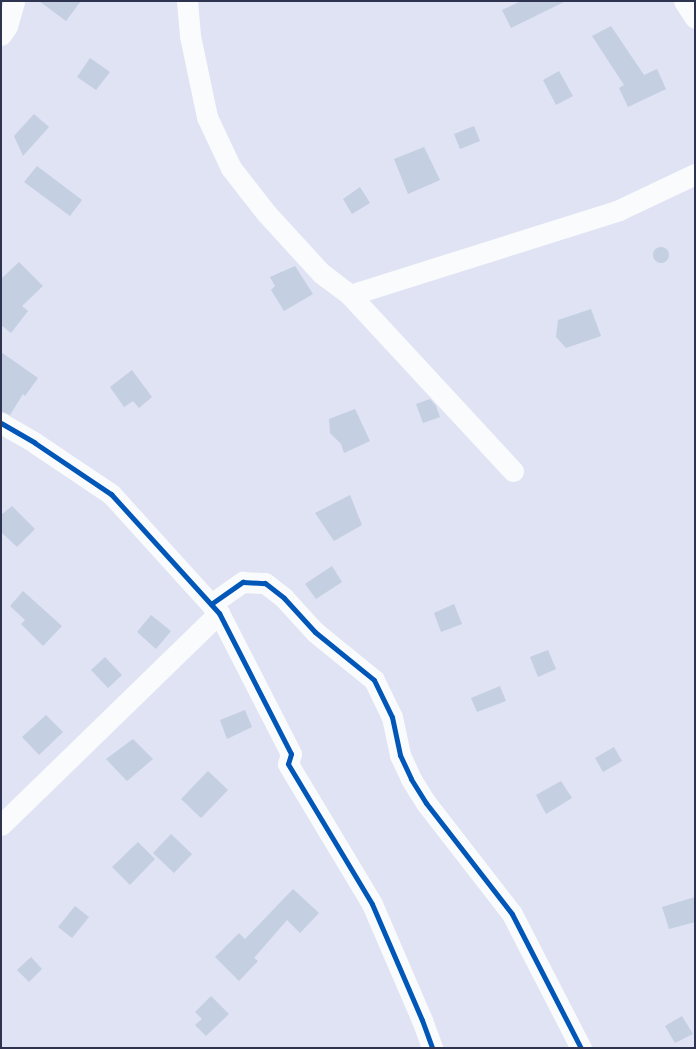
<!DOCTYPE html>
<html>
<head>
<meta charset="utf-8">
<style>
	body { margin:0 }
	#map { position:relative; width:696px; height:1049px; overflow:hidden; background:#dfe3f3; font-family:Mulish,sans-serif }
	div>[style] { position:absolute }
	.building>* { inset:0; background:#c4cfe2 }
	.round { border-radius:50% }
	.minor>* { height:21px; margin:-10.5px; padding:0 10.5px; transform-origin:10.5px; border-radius:10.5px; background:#fafbfd }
	.cycleway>* { height:5px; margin:-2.5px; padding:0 2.5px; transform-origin:2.5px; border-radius:2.5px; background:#0057b8 }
	span { translate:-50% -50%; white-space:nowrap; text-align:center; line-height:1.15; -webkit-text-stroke:4px #e8ecfb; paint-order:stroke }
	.frame { position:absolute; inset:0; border:2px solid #2e3450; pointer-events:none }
</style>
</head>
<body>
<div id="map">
	<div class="building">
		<i style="clip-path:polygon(39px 1px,81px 1px,66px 21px)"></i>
		<i style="clip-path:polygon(521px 1px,566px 1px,511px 28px,502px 10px)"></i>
		<i style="clip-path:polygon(611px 26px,644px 75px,657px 69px,666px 89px,628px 107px,619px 88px,624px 85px,592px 36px)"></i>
		<i style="clip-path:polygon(90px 58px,110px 72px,96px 90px,77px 77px)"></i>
		<i style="clip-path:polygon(559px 71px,573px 96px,556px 105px,543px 80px)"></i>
		<i style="clip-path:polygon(34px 114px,49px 127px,23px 156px,14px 136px)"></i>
		<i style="clip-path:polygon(474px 126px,480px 141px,460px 149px,454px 134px)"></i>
		<i style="clip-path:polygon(424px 147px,440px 180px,408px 194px,394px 159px)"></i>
		<i style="clip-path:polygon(37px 166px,82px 200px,70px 216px,24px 182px)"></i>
		<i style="clip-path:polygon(360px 187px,370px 203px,352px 214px,343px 199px)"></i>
		<i class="round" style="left:653px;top:247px;width:16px;height:16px"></i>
		<i style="clip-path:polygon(19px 262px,43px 286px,22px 306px,28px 311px,11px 333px,1px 325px,1px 279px)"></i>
		<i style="clip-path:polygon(295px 266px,313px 294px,284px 311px,271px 290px,275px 286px,270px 277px)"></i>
		<i style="clip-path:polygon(591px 309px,601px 336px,566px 348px,556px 337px,558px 320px)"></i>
		<i style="clip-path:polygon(1px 352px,38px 378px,25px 396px,23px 394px,10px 415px,1px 411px)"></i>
		<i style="clip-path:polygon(132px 370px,152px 397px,139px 408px,133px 401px,124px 407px,110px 387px)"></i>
		<i style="clip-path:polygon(430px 399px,436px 406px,440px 417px,423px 423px,416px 404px)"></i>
		<i style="clip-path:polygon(355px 409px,370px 441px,344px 453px,341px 444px,330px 433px,329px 419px)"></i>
		<i style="clip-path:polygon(350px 495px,362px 525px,334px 541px,315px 513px)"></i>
		<i style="clip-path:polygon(12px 506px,35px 529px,17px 547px,1px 532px,1px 515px)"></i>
		<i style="clip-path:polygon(332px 566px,342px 582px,316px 599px,305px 584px)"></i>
		<i style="clip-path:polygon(23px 591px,62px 626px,43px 646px,21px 624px,25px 620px,10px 606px)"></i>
		<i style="clip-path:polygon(454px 604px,462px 624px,441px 632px,434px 613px)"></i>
		<i style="clip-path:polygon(151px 615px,171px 631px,156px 649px,137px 632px)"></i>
		<i style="clip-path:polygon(548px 650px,556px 669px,538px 677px,530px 657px)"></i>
		<i style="clip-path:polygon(105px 657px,122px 675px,108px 688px,91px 670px)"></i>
		<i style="clip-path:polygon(500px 686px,506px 701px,477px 712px,471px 698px)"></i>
		<i style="clip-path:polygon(245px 710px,252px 727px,227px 739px,220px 720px)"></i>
		<i style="clip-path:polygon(46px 715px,63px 732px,39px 755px,22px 737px)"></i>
		<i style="clip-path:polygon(133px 739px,153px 759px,127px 781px,106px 759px)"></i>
		<i style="clip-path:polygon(614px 747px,622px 761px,603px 772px,595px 758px)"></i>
		<i style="clip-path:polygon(208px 771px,228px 790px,201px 818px,181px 799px)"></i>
		<i style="clip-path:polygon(561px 781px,572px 798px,546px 814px,536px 795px)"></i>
		<i style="clip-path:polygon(171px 834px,192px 854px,174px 873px,153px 853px)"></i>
		<i style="clip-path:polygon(138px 842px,155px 859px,130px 885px,112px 867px)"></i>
		<i style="clip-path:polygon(293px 889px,319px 913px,300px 933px,287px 920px,254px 958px,258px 961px,239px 981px,215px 957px,239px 933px,245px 939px)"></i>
		<i style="clip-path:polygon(695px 897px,695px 922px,669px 929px,662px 907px)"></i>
		<i style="clip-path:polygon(75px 906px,89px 917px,72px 938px,58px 927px)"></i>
		<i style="clip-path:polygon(31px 957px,42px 969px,29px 982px,17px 970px)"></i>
		<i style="clip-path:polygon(211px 996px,229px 1014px,206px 1036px,195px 1025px,202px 1019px,195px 1012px)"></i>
		<i style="clip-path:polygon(682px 1016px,693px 1034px,675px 1043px,665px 1026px)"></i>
	</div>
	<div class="minor">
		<i style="left:187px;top:1px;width:35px;rotate:85deg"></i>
		<i style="left:190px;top:36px;width:83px;rotate:78.1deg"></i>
		<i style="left:207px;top:117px;width:56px;rotate:64.8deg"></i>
		<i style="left:231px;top:168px;width:58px;rotate:52deg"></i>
		<i style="left:267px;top:214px;width:80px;rotate:47.5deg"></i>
		<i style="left:321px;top:273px;width:36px;rotate:37deg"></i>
		<i style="left:350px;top:295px;width:240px;rotate:47.2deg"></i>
		<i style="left:684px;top:1px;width:20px;rotate:57deg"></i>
		<i style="left:1px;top:35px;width:11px;rotate:-56deg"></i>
		<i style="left:7px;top:26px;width:26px;rotate:-74deg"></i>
		<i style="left:350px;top:295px;width:282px;rotate:-17.5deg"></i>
		<i style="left:619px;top:210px;width:84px;rotate:-25.3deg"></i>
		<i style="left:1px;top:423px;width:39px;rotate:30deg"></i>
		<i style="left:35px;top:443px;width:92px;rotate:33.9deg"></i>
		<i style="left:111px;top:494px;width:161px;rotate:47.8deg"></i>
		<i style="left:219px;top:613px;width:158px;rotate:62.9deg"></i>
		<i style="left:291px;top:754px;width:10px;rotate:107deg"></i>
		<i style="left:288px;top:764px;width:163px;rotate:59deg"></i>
		<i style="left:372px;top:904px;width:126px;rotate:66.7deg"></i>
		<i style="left:422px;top:1020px;width:30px;rotate:70deg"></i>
		<i style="left:211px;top:604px;width:39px;rotate:-35deg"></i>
		<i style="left:243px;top:582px;width:22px;rotate:3deg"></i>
		<i style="left:265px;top:583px;width:24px;rotate:38deg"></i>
		<i style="left:284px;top:598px;width:46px;rotate:47.6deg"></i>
		<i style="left:315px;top:632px;width:76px;rotate:39.1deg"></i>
		<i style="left:374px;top:680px;width:41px;rotate:64.1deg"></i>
		<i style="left:392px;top:717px;width:39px;rotate:78deg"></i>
		<i style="left:400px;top:755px;width:26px;rotate:65deg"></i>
		<i style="left:411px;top:779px;width:28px;rotate:58deg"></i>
		<i style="left:426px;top:803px;width:140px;rotate:52.2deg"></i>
		<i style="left:512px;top:914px;width:151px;rotate:62.8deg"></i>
		<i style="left:1px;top:825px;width:304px;rotate:-44.2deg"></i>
	</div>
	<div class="cycleway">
		<i style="left:1px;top:423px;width:39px;rotate:30deg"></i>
		<i style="left:35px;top:443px;width:92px;rotate:33.9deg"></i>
		<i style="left:111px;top:494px;width:161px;rotate:47.8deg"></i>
		<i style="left:219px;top:613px;width:158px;rotate:62.9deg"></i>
		<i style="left:291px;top:754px;width:10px;rotate:107deg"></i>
		<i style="left:288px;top:764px;width:163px;rotate:59deg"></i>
		<i style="left:372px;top:904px;width:126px;rotate:66.7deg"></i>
		<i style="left:422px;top:1020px;width:30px;rotate:70deg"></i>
		<i style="left:211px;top:604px;width:39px;rotate:-35deg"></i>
		<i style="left:243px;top:582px;width:22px;rotate:3deg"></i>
		<i style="left:265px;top:583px;width:24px;rotate:38deg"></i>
		<i style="left:284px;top:598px;width:46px;rotate:47.6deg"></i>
		<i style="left:315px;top:632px;width:76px;rotate:39.1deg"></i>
		<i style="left:374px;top:680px;width:41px;rotate:64.1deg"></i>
		<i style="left:392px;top:717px;width:39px;rotate:78deg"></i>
		<i style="left:400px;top:755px;width:26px;rotate:65deg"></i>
		<i style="left:411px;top:779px;width:28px;rotate:58deg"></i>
		<i style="left:426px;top:803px;width:140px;rotate:52.2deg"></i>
		<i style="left:512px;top:914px;width:151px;rotate:62.8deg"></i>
	</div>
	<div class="frame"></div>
</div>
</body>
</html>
